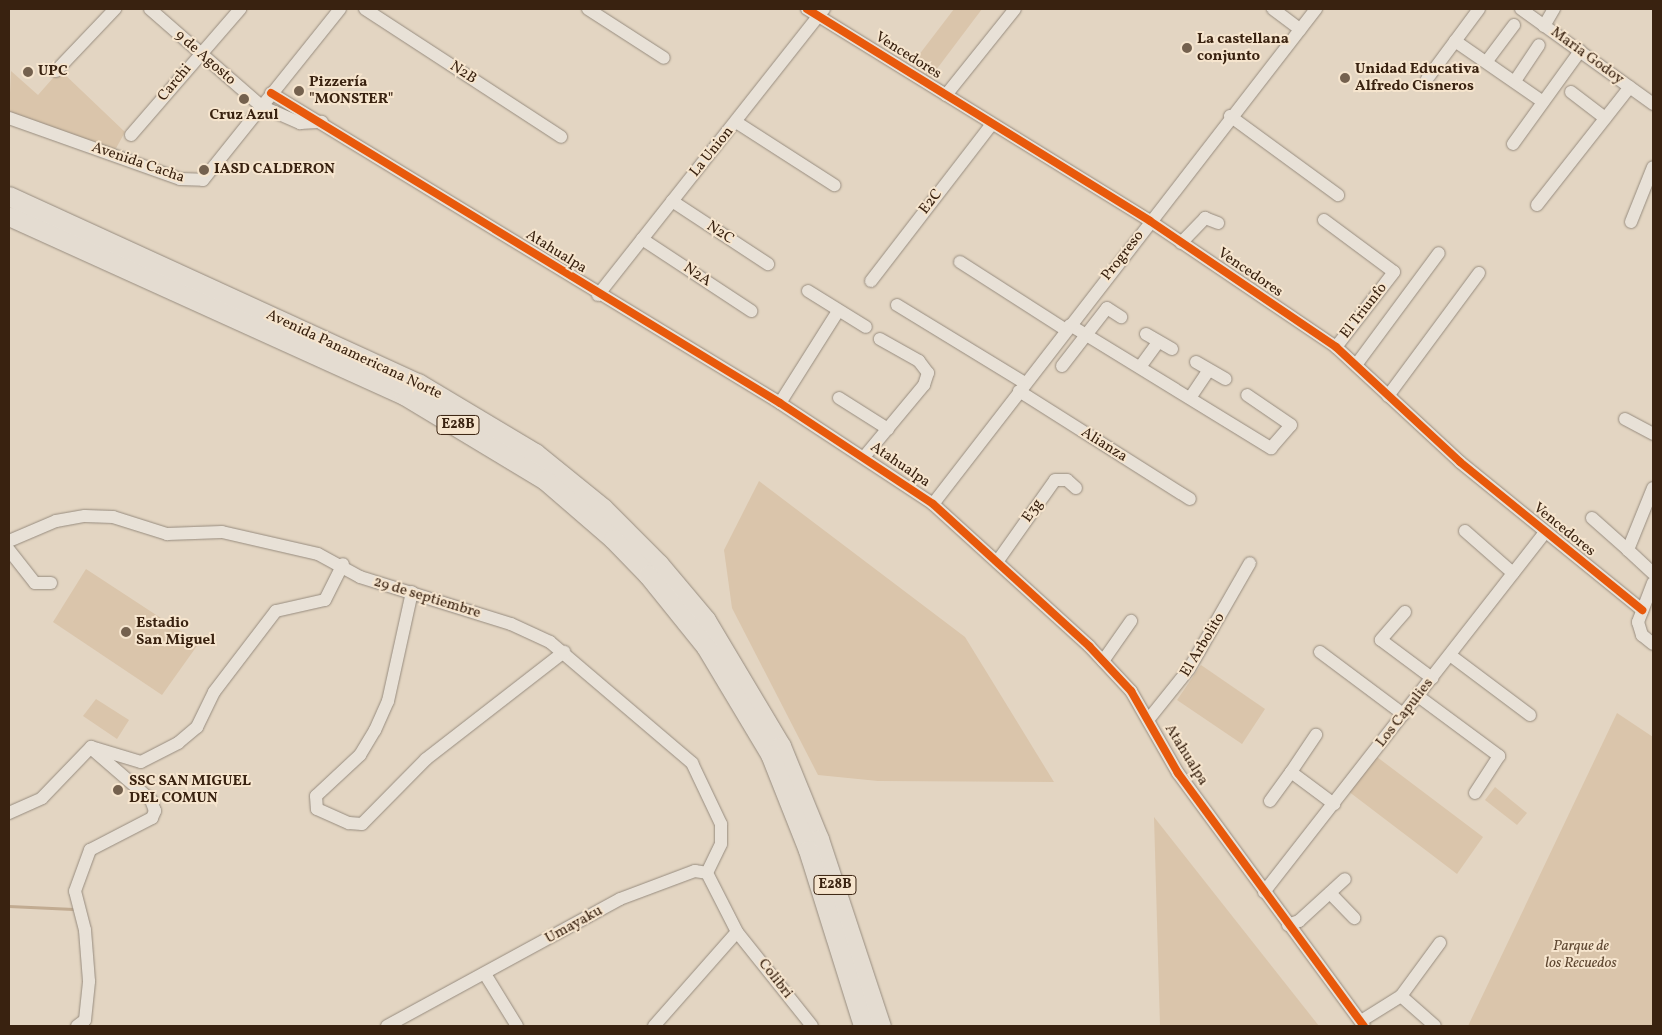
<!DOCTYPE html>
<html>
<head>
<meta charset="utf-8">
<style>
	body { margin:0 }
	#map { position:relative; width:1662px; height:1035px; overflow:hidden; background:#e3d5c2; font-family:Vollkorn,serif }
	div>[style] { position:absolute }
	.green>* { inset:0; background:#dac5ab }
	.stream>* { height:2.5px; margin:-1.25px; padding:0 1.25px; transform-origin:1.25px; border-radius:1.25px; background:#c1ab91 }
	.roads { filter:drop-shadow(0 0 1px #978c7f) drop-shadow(0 0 1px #978c7f) }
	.minor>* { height:12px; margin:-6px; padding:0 6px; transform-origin:6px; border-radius:6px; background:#e8e1d7 }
	.highway>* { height:19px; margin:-9.5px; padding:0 9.5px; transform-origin:9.5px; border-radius:9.5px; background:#e4dcd1 }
	.cycleway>* { height:8px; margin:-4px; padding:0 4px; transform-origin:4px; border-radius:4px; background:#e8590c }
	.dots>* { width:14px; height:14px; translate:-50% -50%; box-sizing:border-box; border:2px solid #f6e5ce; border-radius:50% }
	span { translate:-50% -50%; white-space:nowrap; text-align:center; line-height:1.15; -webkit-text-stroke:4px #f6e5ce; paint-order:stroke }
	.shield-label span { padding:1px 4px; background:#f6e5ce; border:1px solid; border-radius:4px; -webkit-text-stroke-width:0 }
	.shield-label { font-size:14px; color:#392210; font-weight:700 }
	.poi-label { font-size:15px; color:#392210; font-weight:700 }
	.left { translate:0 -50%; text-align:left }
	.street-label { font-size:15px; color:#392210 }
	.park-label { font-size:15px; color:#5f4832; font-style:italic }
	.frame { position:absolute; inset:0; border:10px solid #392210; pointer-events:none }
</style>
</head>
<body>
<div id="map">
	<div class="green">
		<i style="clip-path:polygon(954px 9px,982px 9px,930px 78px,912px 64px)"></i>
		<i style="clip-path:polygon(60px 70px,125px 132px,114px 152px,9px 116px,11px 71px,38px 95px)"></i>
		<i style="clip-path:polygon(759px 481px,965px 637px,1054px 782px,878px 781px,818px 775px,732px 608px,724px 550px)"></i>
		<i style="clip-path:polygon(86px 569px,199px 643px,162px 695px,53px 622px)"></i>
		<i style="clip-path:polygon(1201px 665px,1265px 709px,1242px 744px,1177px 700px)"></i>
		<i style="clip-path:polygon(96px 699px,129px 720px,117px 739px,83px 716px)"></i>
		<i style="clip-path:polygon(1617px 713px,1653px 737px,1653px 1026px,1468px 1026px)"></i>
		<i style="clip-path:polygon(1377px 757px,1483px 837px,1457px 874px,1348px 791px)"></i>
		<i style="clip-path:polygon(1495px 787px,1527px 813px,1517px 825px,1485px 800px)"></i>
		<i style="clip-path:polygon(1154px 817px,1319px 1026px,1160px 1026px)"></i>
	</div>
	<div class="stream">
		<i style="left:9px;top:906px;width:64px;rotate:2.7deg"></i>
	</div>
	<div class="roads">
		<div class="minor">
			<i style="left:150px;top:9px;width:147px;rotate:41.1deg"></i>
			<i style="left:261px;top:106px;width:43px;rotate:23.6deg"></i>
			<i style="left:300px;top:123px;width:22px;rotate:-3deg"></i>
			<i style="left:365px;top:9px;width:234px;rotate:33.1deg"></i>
			<i style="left:588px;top:9px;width:90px;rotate:32.8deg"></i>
			<i style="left:807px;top:9px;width:403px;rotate:31.7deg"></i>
			<i style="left:1150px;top:221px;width:225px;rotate:34.1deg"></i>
			<i style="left:1336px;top:347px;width:169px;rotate:42.8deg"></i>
			<i style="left:1460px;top:462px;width:235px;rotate:39.1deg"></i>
			<i style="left:1273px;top:9px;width:34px;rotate:37deg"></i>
			<i style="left:1521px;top:9px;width:163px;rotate:35.7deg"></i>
			<i style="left:1544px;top:26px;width:20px;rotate:-60deg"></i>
			<i style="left:1455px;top:41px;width:107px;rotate:34.7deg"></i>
			<i style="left:1487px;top:61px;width:45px;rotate:-53.1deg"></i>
			<i style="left:56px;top:71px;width:86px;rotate:-46.4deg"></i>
			<i style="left:1427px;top:79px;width:87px;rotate:-53.4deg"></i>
			<i style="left:1515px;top:81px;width:43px;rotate:-56.3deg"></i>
			<i style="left:1571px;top:92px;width:43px;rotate:37.4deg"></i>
			<i style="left:271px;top:93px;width:596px;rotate:31.34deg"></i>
			<i style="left:780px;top:403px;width:183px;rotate:33.4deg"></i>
			<i style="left:933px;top:504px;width:211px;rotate:42.3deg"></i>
			<i style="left:1089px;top:646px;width:62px;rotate:47deg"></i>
			<i style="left:1131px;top:691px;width:95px;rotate:60.2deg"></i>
			<i style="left:1178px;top:773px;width:314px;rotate:53.7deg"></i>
			<i style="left:946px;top:95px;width:110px;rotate:-51.3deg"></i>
			<i style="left:1230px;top:116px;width:134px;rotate:36.2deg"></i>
			<i style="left:9px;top:118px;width:182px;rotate:19.6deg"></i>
			<i style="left:180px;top:179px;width:23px;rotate:2deg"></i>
			<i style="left:203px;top:180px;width:219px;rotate:-51.3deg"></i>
			<i style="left:736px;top:122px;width:117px;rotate:32.7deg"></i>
			<i style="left:131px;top:135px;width:167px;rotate:-49.1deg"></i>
			<i style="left:1513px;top:144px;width:115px;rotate:-54.2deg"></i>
			<i style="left:672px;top:201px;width:115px;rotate:33.3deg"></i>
			<i style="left:1537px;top:205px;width:150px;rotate:-51.8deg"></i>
			<i style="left:1324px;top:220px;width:87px;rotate:36.6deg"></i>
			<i style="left:1394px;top:272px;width:95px;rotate:127.7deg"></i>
			<i style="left:1631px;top:222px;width:59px;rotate:-68.2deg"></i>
			<i style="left:642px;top:239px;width:131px;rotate:33.4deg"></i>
			<i style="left:1181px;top:243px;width:35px;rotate:-46deg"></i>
			<i style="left:1205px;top:218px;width:14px;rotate:21deg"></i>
			<i style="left:960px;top:262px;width:126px;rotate:32.7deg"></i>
			<i style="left:871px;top:281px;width:198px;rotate:-52.4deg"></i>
			<i style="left:808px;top:291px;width:68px;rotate:31.8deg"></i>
			<i style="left:598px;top:295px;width:365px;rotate:-51.7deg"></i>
			<i style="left:897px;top:305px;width:150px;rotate:31.4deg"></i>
			<i style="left:1070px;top:325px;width:236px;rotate:31.5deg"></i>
			<i style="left:1271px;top:448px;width:30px;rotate:-49deg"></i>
			<i style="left:1291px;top:425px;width:53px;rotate:-145.7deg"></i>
			<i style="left:1146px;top:334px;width:30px;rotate:30deg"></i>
			<i style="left:1196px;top:362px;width:34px;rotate:30deg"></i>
			<i style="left:1356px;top:365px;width:139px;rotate:-53.5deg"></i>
			<i style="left:1062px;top:366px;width:73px;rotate:-52.2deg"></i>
			<i style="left:1107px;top:308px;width:17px;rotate:33deg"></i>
			<i style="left:1140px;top:367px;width:31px;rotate:-54deg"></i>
			<i style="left:1019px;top:391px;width:202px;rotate:32.3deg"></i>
			<i style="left:1388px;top:396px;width:153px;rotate:-53.5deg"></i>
			<i style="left:839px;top:398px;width:58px;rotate:32.3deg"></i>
			<i style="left:1190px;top:398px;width:32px;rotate:-56deg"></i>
			<i style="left:780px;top:403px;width:107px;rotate:-57.7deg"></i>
			<i style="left:1625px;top:419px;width:32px;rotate:28deg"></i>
			<i style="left:864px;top:457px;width:94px;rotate:-50.2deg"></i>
			<i style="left:924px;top:385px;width:13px;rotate:-72deg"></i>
			<i style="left:928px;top:373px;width:15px;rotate:-127deg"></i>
			<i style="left:919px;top:361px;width:45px;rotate:-150.6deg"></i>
			<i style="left:1653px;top:488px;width:67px;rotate:112deg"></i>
			<i style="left:1628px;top:550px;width:34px;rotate:43deg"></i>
			<i style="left:933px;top:504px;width:626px;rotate:-52.27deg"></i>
			<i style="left:1592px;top:518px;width:48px;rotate:41.6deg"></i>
			<i style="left:1465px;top:531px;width:64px;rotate:41.2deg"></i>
			<i style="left:9px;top:541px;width:51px;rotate:-23.1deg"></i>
			<i style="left:56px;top:521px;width:29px;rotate:-10deg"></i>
			<i style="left:85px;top:516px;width:28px;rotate:2deg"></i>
			<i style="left:113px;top:517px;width:57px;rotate:17.5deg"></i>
			<i style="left:167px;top:534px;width:55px;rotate:-2.1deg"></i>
			<i style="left:222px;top:532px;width:98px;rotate:12.9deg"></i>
			<i style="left:318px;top:554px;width:48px;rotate:28.7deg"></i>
			<i style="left:360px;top:577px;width:158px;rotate:17.3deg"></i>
			<i style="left:511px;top:624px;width:43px;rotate:24.8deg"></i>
			<i style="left:550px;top:642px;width:187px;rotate:40.4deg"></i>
			<i style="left:692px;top:763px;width:68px;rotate:64.6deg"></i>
			<i style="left:721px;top:824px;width:20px;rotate:90deg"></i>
			<i style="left:721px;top:844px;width:32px;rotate:116deg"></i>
			<i style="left:9px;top:550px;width:42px;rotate:51.8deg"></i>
			<i style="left:35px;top:583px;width:16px"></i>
			<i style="left:997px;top:562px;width:100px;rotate:-54.7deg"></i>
			<i style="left:1055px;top:480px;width:12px"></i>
			<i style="left:1067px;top:480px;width:12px;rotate:42deg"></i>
			<i style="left:1653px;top:583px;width:42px;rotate:111deg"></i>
			<i style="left:1638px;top:622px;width:14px;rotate:73deg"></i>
			<i style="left:1642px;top:635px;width:14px;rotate:39deg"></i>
			<i style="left:412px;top:592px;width:112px;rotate:102.4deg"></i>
			<i style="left:388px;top:701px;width:32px;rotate:114deg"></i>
			<i style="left:375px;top:730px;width:29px;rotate:121deg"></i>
			<i style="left:360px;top:755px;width:60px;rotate:137deg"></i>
			<i style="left:316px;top:796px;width:13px;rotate:86deg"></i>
			<i style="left:317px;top:809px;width:35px;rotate:24deg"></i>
			<i style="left:349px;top:823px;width:13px;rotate:4deg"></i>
			<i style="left:362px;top:824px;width:91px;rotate:-45.4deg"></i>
			<i style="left:426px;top:759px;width:175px;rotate:-37.8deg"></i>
			<i style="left:1405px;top:612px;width:37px;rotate:131deg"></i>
			<i style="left:1381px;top:640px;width:64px;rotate:36.7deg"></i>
			<i style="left:1320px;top:652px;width:104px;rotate:36.8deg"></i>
			<i style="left:1450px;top:655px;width:100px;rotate:36.9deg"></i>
			<i style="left:1103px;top:661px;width:49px;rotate:-55deg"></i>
			<i style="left:1418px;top:696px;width:101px;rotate:36.5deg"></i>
			<i style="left:1499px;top:756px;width:44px;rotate:123deg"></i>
			<i style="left:1148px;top:720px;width:65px;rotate:-51.2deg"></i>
			<i style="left:1189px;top:669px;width:122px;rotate:-60.1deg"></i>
			<i style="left:1291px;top:772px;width:45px;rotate:-56deg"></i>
			<i style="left:1270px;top:801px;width:36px;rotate:-54deg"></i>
			<i style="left:1291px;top:772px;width:54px;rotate:36.7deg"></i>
			<i style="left:9px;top:813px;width:36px;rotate:-24deg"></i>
			<i style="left:42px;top:798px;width:71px;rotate:-46.1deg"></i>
			<i style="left:91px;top:747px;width:52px;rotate:16.7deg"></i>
			<i style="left:141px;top:762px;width:42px;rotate:-27.2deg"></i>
			<i style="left:178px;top:743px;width:25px;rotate:-40deg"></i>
			<i style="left:197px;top:727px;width:39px;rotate:-64deg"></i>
			<i style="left:214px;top:692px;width:102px;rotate:-52.6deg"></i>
			<i style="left:276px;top:611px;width:50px;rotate:-12.7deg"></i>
			<i style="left:325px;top:600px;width:40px;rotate:-63.4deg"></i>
			<i style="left:1264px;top:892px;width:455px;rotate:-52deg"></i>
			<i style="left:1330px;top:893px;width:35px;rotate:46deg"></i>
			<i style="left:1288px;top:925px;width:12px;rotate:-20deg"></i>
			<i style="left:1299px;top:921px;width:62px;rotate:-42.4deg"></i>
			<i style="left:485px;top:974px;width:61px;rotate:58.4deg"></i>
			<i style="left:1401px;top:996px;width:45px;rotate:41.4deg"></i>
			<i style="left:1361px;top:1021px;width:47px;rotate:-32deg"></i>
			<i style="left:1401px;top:996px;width:66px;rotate:-53.7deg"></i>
			<i style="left:77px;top:1026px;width:10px;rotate:-37deg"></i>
			<i style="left:85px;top:1020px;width:39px;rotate:-84deg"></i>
			<i style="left:89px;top:981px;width:51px;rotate:-94.5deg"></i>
			<i style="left:85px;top:930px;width:40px;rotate:-104.4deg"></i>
			<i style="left:75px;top:891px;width:44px;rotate:-69.9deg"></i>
			<i style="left:90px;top:850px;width:70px;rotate:-27.3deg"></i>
			<i style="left:152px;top:818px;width:8px;rotate:-67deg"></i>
			<i style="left:155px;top:811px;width:12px;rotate:-110deg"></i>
			<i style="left:151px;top:800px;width:78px;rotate:-139.2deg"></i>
			<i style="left:387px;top:1026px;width:265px;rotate:-28.6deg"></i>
			<i style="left:620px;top:899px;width:80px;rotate:-20.5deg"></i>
			<i style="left:695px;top:871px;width:12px;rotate:9deg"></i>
			<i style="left:707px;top:873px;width:66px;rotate:63deg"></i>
			<i style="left:737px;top:932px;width:120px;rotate:51.4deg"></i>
			<i style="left:654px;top:1026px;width:125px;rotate:-48.6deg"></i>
		</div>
		<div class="highway">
			<i style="left:9px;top:196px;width:450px;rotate:24.6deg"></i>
			<i style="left:418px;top:383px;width:136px;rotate:30.9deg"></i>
			<i style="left:535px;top:453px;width:87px;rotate:39deg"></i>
			<i style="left:603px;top:508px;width:79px;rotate:45deg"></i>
			<i style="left:659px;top:564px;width:73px;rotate:50deg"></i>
			<i style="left:706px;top:620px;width:147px;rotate:59.2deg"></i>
			<i style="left:781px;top:746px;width:100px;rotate:67.8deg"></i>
			<i style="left:819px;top:839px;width:197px;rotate:71.7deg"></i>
			<i style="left:9px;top:216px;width:434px;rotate:24.4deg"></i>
			<i style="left:404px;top:395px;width:165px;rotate:31.1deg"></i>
			<i style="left:545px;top:480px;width:90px;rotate:40.9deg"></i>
			<i style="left:613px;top:539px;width:50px;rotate:45.8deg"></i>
			<i style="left:648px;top:575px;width:92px;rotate:51.1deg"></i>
			<i style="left:706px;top:647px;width:125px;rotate:59.1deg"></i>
			<i style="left:770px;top:754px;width:103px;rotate:68.4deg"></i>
			<i style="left:808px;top:850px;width:184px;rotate:72.6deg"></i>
		</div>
	</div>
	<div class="cycleway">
		<i style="left:807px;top:9px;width:403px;rotate:31.7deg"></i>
		<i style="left:1150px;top:221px;width:225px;rotate:34.1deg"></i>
		<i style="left:1336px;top:347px;width:169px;rotate:42.8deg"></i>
		<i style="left:1460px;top:462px;width:235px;rotate:39.1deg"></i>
		<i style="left:271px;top:93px;width:596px;rotate:31.34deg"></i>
		<i style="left:780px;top:403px;width:183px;rotate:33.4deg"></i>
		<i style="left:933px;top:504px;width:211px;rotate:42.3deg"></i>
		<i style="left:1089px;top:646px;width:62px;rotate:47deg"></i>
		<i style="left:1131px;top:691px;width:95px;rotate:60.2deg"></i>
		<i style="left:1178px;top:773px;width:314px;rotate:53.7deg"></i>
	</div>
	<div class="dots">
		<i style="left:1187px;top:48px;background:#74614e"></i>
		<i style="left:28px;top:72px;background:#74614e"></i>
		<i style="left:1345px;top:78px;background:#74614e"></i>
		<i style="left:299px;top:91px;background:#74614e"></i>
		<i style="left:244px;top:99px;background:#74614e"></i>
		<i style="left:204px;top:170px;background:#74614e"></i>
		<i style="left:126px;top:632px;background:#74614e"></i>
		<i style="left:118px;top:790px;background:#74614e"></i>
	</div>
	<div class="shield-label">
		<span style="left:458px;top:425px">E28B</span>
		<span style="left:835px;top:885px">E28B</span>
	</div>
	<div class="poi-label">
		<span class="left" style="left:1197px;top:48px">La castellana<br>conjunto</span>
		<span class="left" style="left:1355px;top:78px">Unidad Educativa<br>Alfredo Cisneros</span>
		<span class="left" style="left:38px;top:72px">UPC</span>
		<span class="left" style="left:309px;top:91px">Pizzería<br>"MONSTER"</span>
		<span style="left:244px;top:116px">Cruz Azul</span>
		<span class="left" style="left:214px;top:170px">IASD CALDERON</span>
		<span class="left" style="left:136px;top:632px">Estadio<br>San Miguel</span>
		<span class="left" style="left:129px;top:790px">SSC SAN MIGUEL<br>DEL COMUN</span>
	</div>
	<div class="street-label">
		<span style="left:908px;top:56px;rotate:32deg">Vencedores</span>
		<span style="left:1587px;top:56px;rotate:36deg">Maria Godoy</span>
		<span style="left:205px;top:58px;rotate:41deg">9 de Agosto</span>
		<span style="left:463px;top:73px;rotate:33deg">N2B</span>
		<span style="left:175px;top:83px;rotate:-50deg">Carchi</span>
		<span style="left:712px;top:152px;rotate:-51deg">La Union</span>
		<span style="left:138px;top:163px;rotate:19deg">Avenida Cacha</span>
		<span style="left:931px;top:202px;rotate:-52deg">E2C</span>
		<span style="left:720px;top:233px;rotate:33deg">N2C</span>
		<span style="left:556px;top:252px;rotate:32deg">Atahualpa</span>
		<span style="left:1123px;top:256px;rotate:-52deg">Progreso</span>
		<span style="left:1250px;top:273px;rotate:34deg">Vencedores</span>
		<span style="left:697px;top:275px;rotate:34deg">N2A</span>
		<span style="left:1364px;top:311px;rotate:-52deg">El Triunfo</span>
		<span style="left:354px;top:355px;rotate:25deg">Avenida Panamericana Norte</span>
		<span style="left:1104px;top:445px;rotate:32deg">Alianza</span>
		<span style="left:900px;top:465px;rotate:34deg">Atahualpa</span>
		<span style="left:1033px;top:511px;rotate:-55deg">E3g</span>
		<span style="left:1564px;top:530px;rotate:39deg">Vencedores</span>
		<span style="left:427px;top:598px;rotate:17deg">29 de septiembre</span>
		<span style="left:1203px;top:645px;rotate:-59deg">El Arbolito</span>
		<span style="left:1405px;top:713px;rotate:-52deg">Los Capulies</span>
		<span style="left:1186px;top:755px;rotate:58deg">Atahualpa</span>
		<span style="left:574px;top:925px;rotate:-29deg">Umayaku</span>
		<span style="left:775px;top:979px;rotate:52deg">Colibri</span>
	</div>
	<div class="park-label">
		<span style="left:1581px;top:955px">Parque de<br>los Recuedos</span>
	</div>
	<div class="frame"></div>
</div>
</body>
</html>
